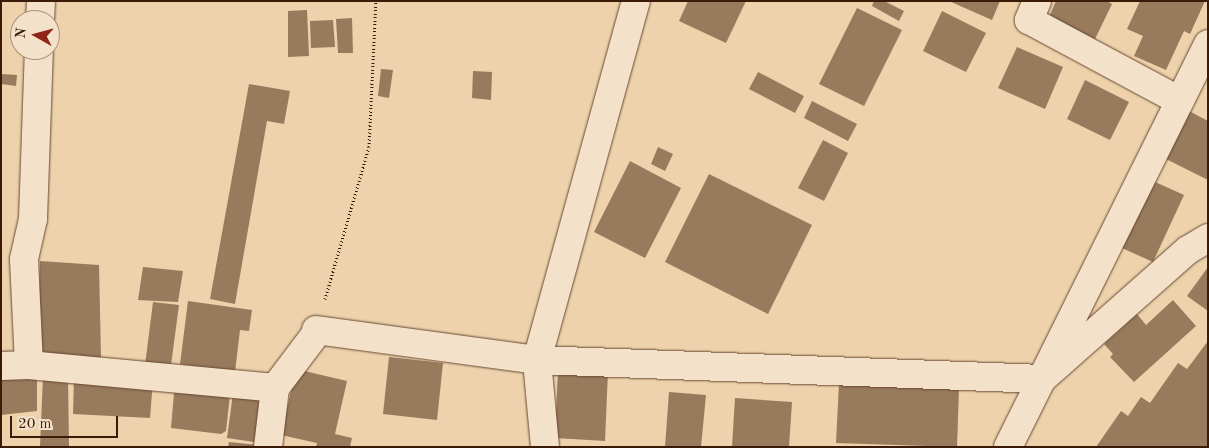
<!DOCTYPE html>
<html>
<head>
<meta charset="utf-8">
<style>
	body { margin:0 }
	#map { position:relative; width:1209px; height:448px; overflow:hidden; background:#edd2ac; font-family:"Old Standard TT",serif }
	div>[style] { position:absolute }
	.building>* { inset:0; background:#987a5d }
	.path>* { height:3px; margin-top:-1.5px; transform-origin:0; background:repeating-linear-gradient(90deg,#3c1a08 0 1px,transparent 0 3.5px) }
	.roads { filter:drop-shadow(0 0 1px #684831) drop-shadow(0 0 1px #684831) }
	.minor>* { height:28px; margin:-14px; padding:0 14px; transform-origin:14px; border-radius:14px; background:#f3e2c9 }
	span { translate:-50% -50%; white-space:nowrap; text-align:center; line-height:1.15; -webkit-text-stroke:4px #f3e2c9; paint-order:stroke }
	.frame { position:absolute; inset:0; border:2px solid #3c1a08; pointer-events:none }
	.north { position:absolute; left:10px; top:10px; width:50px; height:50px; box-sizing:border-box; background:#f3e2c9; border:1px solid #aa927c; border-radius:50%; rotate:277deg; font-size:14px; font-weight:700; line-height:20px; text-align:center; color:#3c1a08 }
	.north::after { content:''; display:block; margin:auto; width:18px; height:22px; background:#8f2418; clip-path:polygon(50% 0,100% 100%,50% 72%,0 100%) }
	.scale { position:absolute; left:10px; top:416px; width:108px; height:22px; box-sizing:border-box; border:2px solid #3c1a08; border-top:0; padding-left:6px; font-size:15px; line-height:18px; white-space:nowrap; color:#3c1a08; -webkit-text-stroke:4px #f3e2c9; paint-order:stroke }
</style>
</head>
<body>
<div id="map">
	<div class="building">
		<i style="clip-path:polygon(688px 1px,746px 1px,726px 43px,679px 21px)"></i>
		<i style="clip-path:polygon(874px 1px,884px 1px,904px 11px,899px 21px,872px 6px)"></i>
		<i style="clip-path:polygon(949px 1px,1000px 1px,992px 20px)"></i>
		<i style="clip-path:polygon(1056px 1px,1107px 1px,1112px 4px,1095px 39px,1049px 17px)"></i>
		<i style="clip-path:polygon(1140px 1px,1205px 1px,1190px 34px,1184px 31px,1166px 70px,1134px 56px,1143px 36px,1127px 29px)"></i>
		<i style="clip-path:polygon(857px 8px,902px 30px,864px 106px,819px 84px)"></i>
		<i style="clip-path:polygon(307px 10px,309px 56px,288px 57px,288px 11px)"></i>
		<i style="clip-path:polygon(942px 11px,986px 33px,966px 72px,923px 51px)"></i>
		<i style="clip-path:polygon(352px 18px,353px 53px,338px 53px,336px 19px)"></i>
		<i style="clip-path:polygon(333px 20px,335px 47px,311px 48px,310px 21px)"></i>
		<i style="clip-path:polygon(1017px 47px,1063px 67px,1045px 109px,998px 88px)"></i>
		<i style="clip-path:polygon(381px 69px,393px 70px,389px 98px,378px 96px)"></i>
		<i style="clip-path:polygon(473px 71px,492px 72px,491px 100px,472px 98px)"></i>
		<i style="clip-path:polygon(758px 72px,804px 96px,795px 113px,749px 89px)"></i>
		<i style="clip-path:polygon(1px 74px,17px 75px,16px 86px,1px 84px)"></i>
		<i style="clip-path:polygon(1085px 80px,1129px 102px,1110px 140px,1067px 119px)"></i>
		<i style="clip-path:polygon(249px 84px,290px 91px,284px 124px,267px 121px,235px 304px,210px 299px)"></i>
		<i style="clip-path:polygon(812px 101px,857px 124px,848px 141px,804px 118px)"></i>
		<i style="clip-path:polygon(1189px 111px,1208px 121px,1208px 180px,1164px 158px)"></i>
		<i style="clip-path:polygon(823px 140px,848px 153px,824px 201px,798px 188px)"></i>
		<i style="clip-path:polygon(658px 147px,673px 154px,665px 171px,651px 164px)"></i>
		<i style="clip-path:polygon(630px 161px,681px 188px,645px 258px,594px 232px)"></i>
		<i style="clip-path:polygon(709px 174px,812px 225px,768px 314px,665px 262px)"></i>
		<i style="clip-path:polygon(1153px 181px,1184px 195px,1153px 262px,1122px 248px)"></i>
		<i style="clip-path:polygon(40px 261px,99px 265px,101px 357px,37px 357px)"></i>
		<i style="clip-path:polygon(143px 267px,183px 271px,178px 302px,138px 300px)"></i>
		<i style="clip-path:polygon(1208px 267px,1208px 311px,1187px 296px)"></i>
		<i style="clip-path:polygon(1173px 300px,1196px 326px,1134px 382px,1110px 357px,1113px 354px,1104px 344px,1137px 314px,1146px 325px)"></i>
		<i style="clip-path:polygon(188px 301px,252px 310px,249px 331px,240px 330px,235px 372px,180px 364px)"></i>
		<i style="clip-path:polygon(153px 302px,179px 305px,171px 365px,144px 373px)"></i>
		<i style="clip-path:polygon(1208px 341px,1208px 447px,1096px 447px,1121px 411px,1128px 416px,1141px 397px,1150px 403px,1178px 363px,1187px 369px)"></i>
		<i style="clip-path:polygon(389px 357px,443px 363px,437px 420px,383px 414px)"></i>
		<i style="clip-path:polygon(296px 369px,347px 381px,335px 434px,352px 438px,350px 447px,316px 447px,317px 443px,281px 435px)"></i>
		<i style="clip-path:polygon(558px 369px,608px 371px,605px 441px,555px 438px)"></i>
		<i style="clip-path:polygon(37px 374px,37px 411px,1px 415px,1px 377px)"></i>
		<i style="clip-path:polygon(43px 376px,68px 377px,69px 447px,40px 447px)"></i>
		<i style="clip-path:polygon(74px 377px,153px 380px,150px 418px,73px 414px)"></i>
		<i style="clip-path:polygon(175px 381px,231px 386px,226px 431px,221px 434px,171px 428px)"></i>
		<i style="clip-path:polygon(839px 383px,959px 388px,957px 447px,836px 443px)"></i>
		<i style="clip-path:polygon(234px 386px,268px 391px,261px 443px,227px 438px)"></i>
		<i style="clip-path:polygon(669px 392px,706px 395px,701px 447px,665px 447px)"></i>
		<i style="clip-path:polygon(735px 398px,792px 402px,789px 447px,732px 447px)"></i>
		<i style="clip-path:polygon(229px 442px,258px 445px,257px 447px,228px 447px)"></i>
	</div>
	<div class="path">
		<i style="left:325px;top:299px;width:158px;rotate:-73.9deg"></i>
		<i style="left:369px;top:147px;width:146px;rotate:-87.3deg"></i>
	</div>
	<div class="roads">
		<div class="minor">
			<i style="left:1037px;top:1px;width:21px;rotate:113deg"></i>
			<i style="left:1029px;top:20px;width:171px;rotate:28.2deg"></i>
			<i style="left:40px;top:20px;width:19px;rotate:-87deg"></i>
			<i style="left:316px;top:330px;width:223px;rotate:7.7deg"></i>
			<i style="left:537px;top:360px;width:505px;rotate:2.15deg"></i>
			<i style="left:1042px;top:379px;width:195px;rotate:-41.5deg"></i>
			<i style="left:1188px;top:250px;width:23px;rotate:-31deg"></i>
			<i style="left:29px;top:365px;width:106px;rotate:-92.7deg"></i>
			<i style="left:24px;top:259px;width:41px;rotate:-77.3deg"></i>
			<i style="left:33px;top:219px;width:169px;rotate:-88deg"></i>
			<i style="left:1px;top:366px;width:28px;rotate:-2deg"></i>
			<i style="left:29px;top:365px;width:247px;rotate:5.3deg"></i>
			<i style="left:268px;top:447px;width:59px;rotate:-83.2deg"></i>
			<i style="left:275px;top:388px;width:66px;rotate:-53deg"></i>
			<i style="left:545px;top:447px;width:87px;rotate:-95.3deg"></i>
			<i style="left:537px;top:360px;width:372px;rotate:-74.6deg"></i>
			<i style="left:1008px;top:447px;width:450px;rotate:-63.6deg"></i>
		</div>
	</div>
	<div class="frame"></div>
	<div class="north">N</div>
	<div class="scale">20 m</div>
</div>
</body>
</html>
